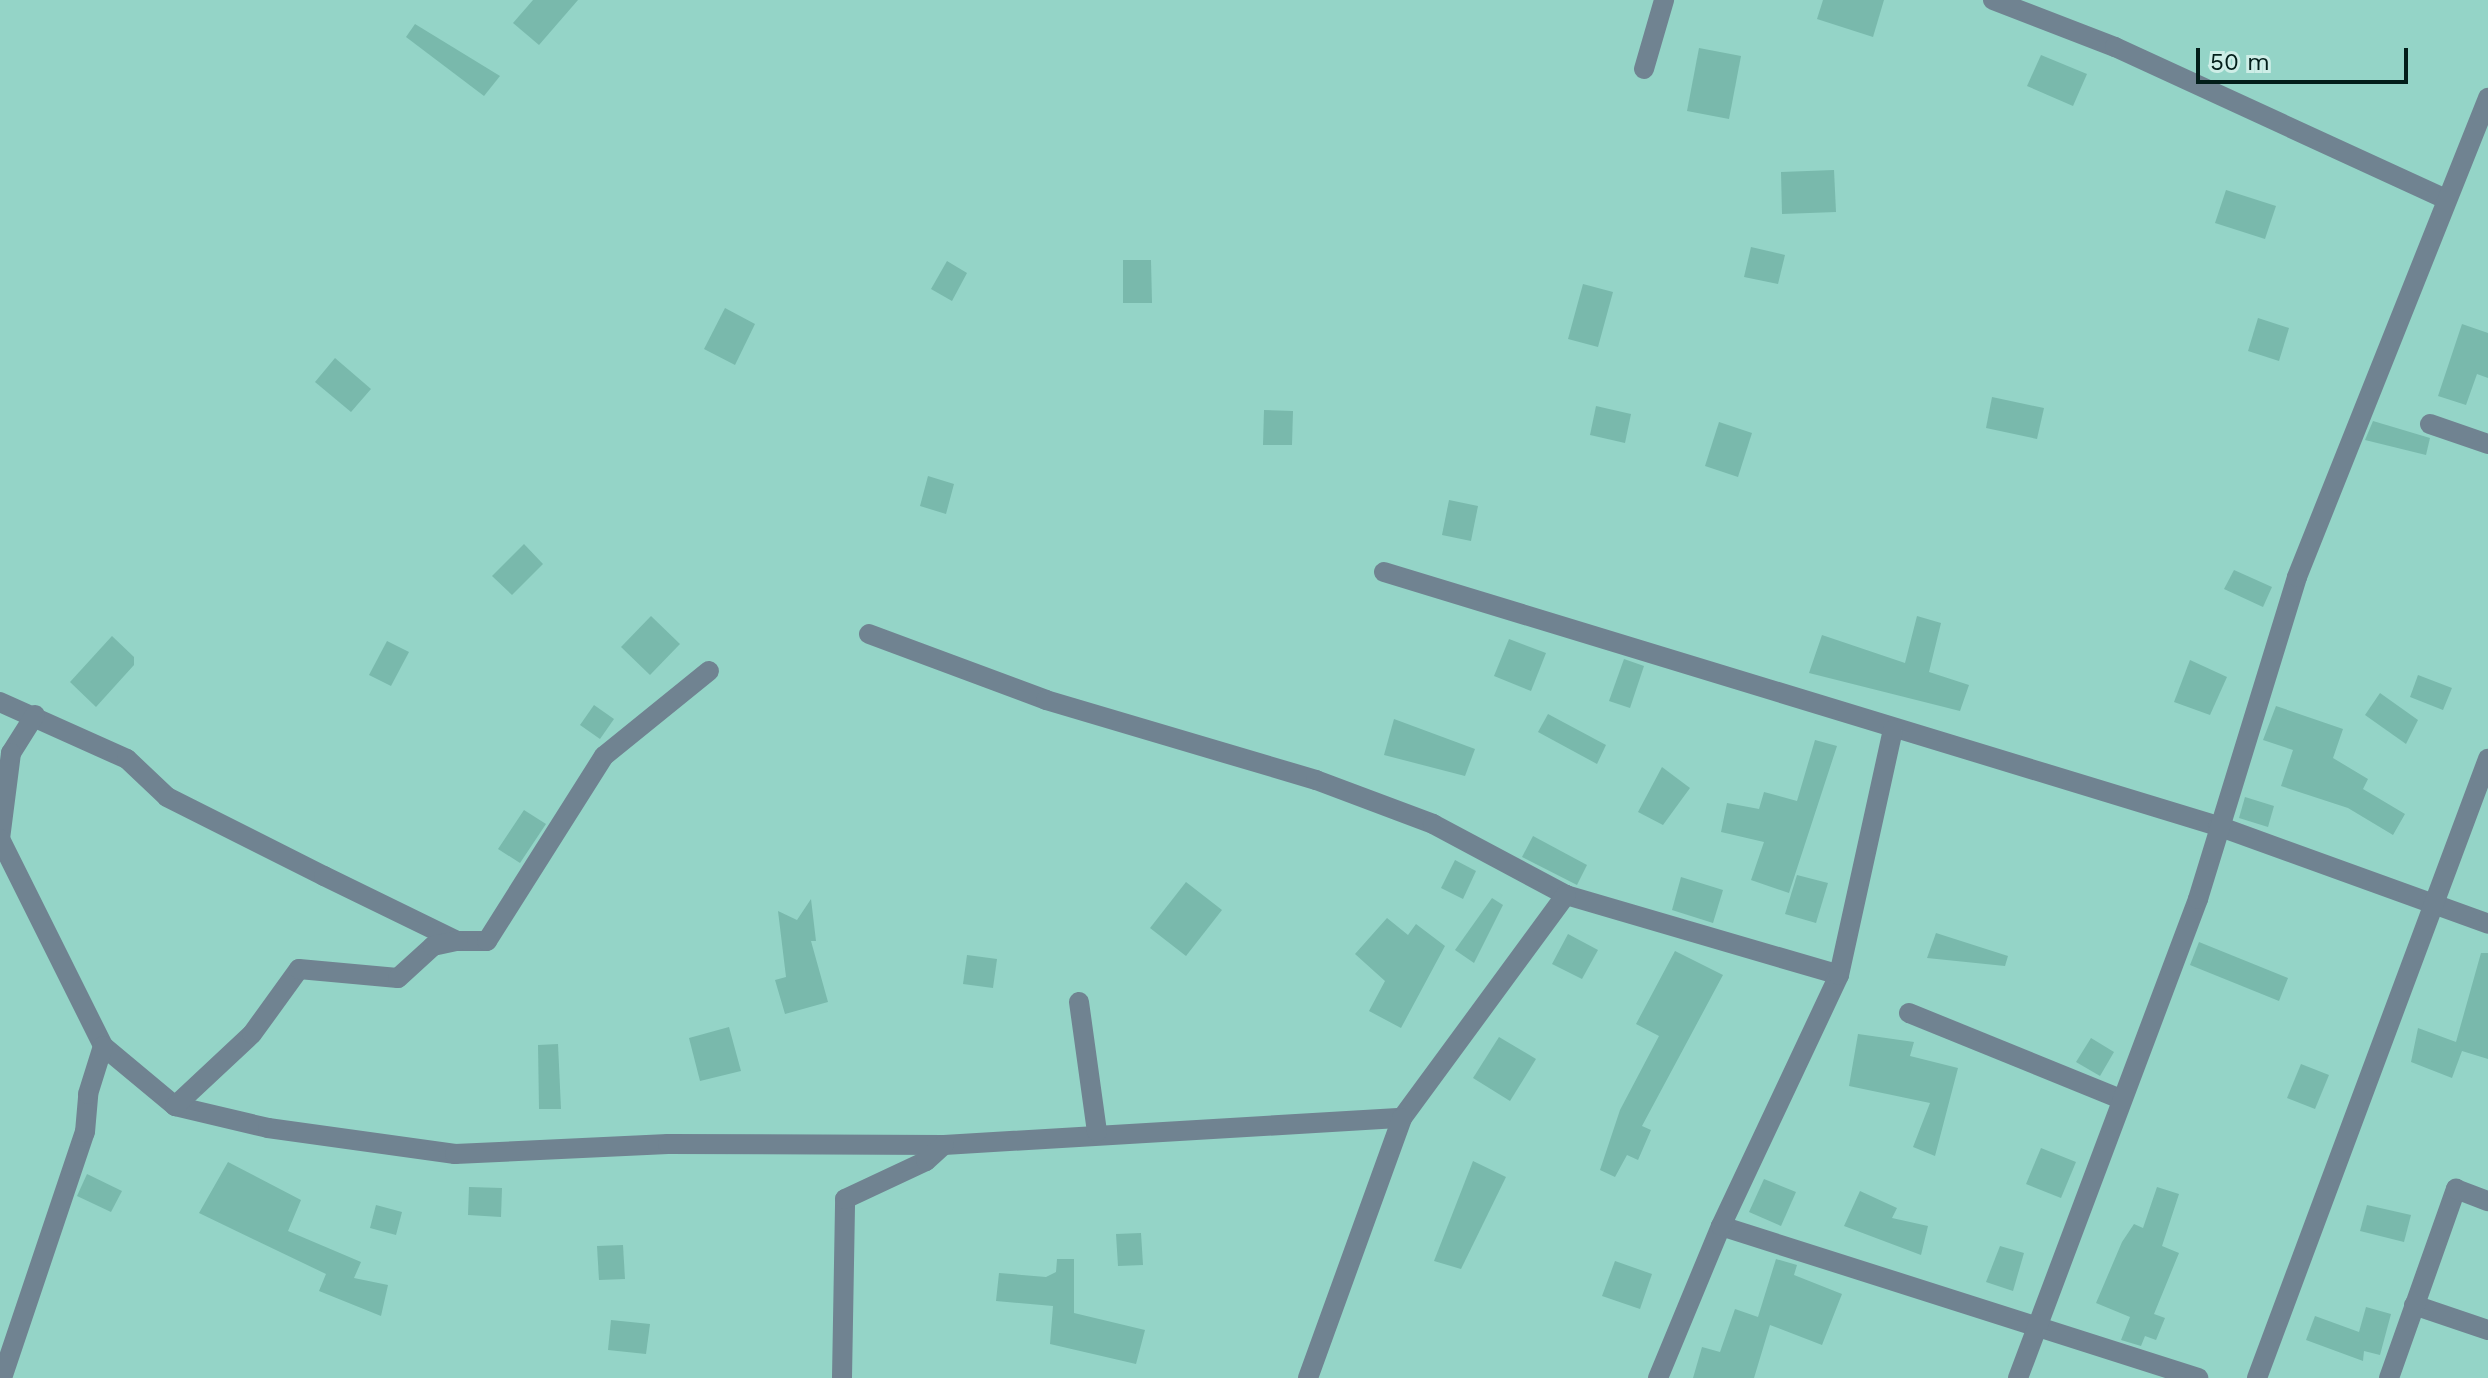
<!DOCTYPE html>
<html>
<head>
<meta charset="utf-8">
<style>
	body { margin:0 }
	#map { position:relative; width:2488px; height:1378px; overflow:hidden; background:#94d4c7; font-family:"Work Sans",sans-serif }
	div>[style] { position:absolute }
	.building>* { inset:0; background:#79b9ac }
	.street>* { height:20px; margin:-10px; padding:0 10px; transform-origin:10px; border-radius:10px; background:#708391 }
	span { translate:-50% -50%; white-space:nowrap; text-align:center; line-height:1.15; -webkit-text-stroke:7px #ceeee7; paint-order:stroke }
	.scale { position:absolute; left:2196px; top:48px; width:212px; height:36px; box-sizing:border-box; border:4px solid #031e1a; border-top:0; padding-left:10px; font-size:24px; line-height:28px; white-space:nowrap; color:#031e1a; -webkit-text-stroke:6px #ceeee7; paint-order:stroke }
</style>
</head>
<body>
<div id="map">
	<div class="building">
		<i style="clip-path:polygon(533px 0,578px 0,539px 45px,513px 23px)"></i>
		<i style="clip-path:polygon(1823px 0,1884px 0,1873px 37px,1817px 19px)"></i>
		<i style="clip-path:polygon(415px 24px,500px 76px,484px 96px,406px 37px)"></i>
		<i style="clip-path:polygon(1699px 48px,1741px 56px,1729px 119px,1687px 111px)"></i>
		<i style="clip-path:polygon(2041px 55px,2087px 74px,2073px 106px,2027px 86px)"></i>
		<i style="clip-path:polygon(1834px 170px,1836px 212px,1782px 214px,1781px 172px)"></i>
		<i style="clip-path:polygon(2226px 190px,2276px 206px,2265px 239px,2215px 223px)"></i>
		<i style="clip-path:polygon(1751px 247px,1785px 255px,1778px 284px,1744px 277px)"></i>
		<i style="clip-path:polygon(1123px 260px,1151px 260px,1152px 303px,1123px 303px)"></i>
		<i style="clip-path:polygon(947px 261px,967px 273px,952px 301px,931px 289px)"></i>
		<i style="clip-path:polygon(1583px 284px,1613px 292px,1598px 347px,1568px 339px)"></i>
		<i style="clip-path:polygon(725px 308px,755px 324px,735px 365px,704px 349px)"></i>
		<i style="clip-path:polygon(2258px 318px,2289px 328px,2279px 361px,2248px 351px)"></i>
		<i style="clip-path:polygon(2462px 324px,2488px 333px,2488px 378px,2477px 374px,2466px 405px,2438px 396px)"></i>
		<i style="clip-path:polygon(335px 358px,371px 389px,351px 412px,315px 382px)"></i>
		<i style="clip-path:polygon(1992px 397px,2044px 408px,2037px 439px,1986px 428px)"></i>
		<i style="clip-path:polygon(1596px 406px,1631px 414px,1625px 443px,1590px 435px)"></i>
		<i style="clip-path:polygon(1264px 410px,1293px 411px,1292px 445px,1263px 445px)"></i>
		<i style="clip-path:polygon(2373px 421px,2430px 438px,2426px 455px,2365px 440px)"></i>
		<i style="clip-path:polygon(1719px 422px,1752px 433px,1738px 477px,1705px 466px)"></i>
		<i style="clip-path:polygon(928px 476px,954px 484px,946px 514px,920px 506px)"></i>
		<i style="clip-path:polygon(1449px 500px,1478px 506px,1471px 541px,1442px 535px)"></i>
		<i style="clip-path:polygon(524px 544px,543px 564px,512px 595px,492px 576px)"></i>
		<i style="clip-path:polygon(2234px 570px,2272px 587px,2263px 607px,2224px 589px)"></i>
		<i style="clip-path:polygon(651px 616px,680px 644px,650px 675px,621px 647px)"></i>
		<i style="clip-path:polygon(1917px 616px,1941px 623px,1929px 672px,1969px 685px,1960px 711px,1809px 673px,1822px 635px,1905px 663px)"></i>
		<i style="clip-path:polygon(112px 636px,134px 657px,134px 665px,96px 707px,70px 682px)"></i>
		<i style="clip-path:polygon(1509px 639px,1546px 653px,1531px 691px,1494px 676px)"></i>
		<i style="clip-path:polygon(387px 641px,409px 652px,391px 686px,369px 675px)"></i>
		<i style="clip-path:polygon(1624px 659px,1644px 666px,1630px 708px,1609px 701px)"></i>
		<i style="clip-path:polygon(2190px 660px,2227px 677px,2210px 715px,2174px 702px)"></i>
		<i style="clip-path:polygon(2418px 675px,2452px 688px,2443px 710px,2410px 697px)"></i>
		<i style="clip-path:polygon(2380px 693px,2418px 720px,2406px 744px,2365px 715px)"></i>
		<i style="clip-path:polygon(594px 705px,614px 719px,600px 739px,580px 725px)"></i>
		<i style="clip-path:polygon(2276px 706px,2343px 729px,2333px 758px,2368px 779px,2363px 789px,2405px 814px,2393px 835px,2348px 808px,2281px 786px,2293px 750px,2263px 740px)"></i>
		<i style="clip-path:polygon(1548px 714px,1606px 745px,1597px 764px,1538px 732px)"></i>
		<i style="clip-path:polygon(1394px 719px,1475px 749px,1465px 776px,1384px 755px)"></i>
		<i style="clip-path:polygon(1815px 740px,1837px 746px,1789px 893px,1751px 880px,1764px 842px,1721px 832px,1727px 803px,1759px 809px,1764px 792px,1797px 801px)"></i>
		<i style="clip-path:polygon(1662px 767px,1690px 788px,1663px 825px,1638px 812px)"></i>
		<i style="clip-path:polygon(2245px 797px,2274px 806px,2268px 827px,2239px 818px)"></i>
		<i style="clip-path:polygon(524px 810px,546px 824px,520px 863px,498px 849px)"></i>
		<i style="clip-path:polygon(1533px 836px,1587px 865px,1577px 885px,1522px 857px)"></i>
		<i style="clip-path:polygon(1455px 860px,1476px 871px,1463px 899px,1441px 888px)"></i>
		<i style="clip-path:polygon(1797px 875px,1828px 883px,1816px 923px,1785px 914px)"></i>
		<i style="clip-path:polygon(1681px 877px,1723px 890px,1713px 923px,1672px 910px)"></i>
		<i style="clip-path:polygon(1186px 882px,1222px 910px,1186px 956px,1150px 928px)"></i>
		<i style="clip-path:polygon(1492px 898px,1503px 905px,1474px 963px,1455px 950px)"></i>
		<i style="clip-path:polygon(811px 899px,816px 941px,811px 941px,828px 1002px,785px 1014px,775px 980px,786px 977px,778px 911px,797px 920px)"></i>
		<i style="clip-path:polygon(1387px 918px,1408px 935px,1416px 924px,1445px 946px,1401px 1028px,1369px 1011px,1385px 981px,1355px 954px)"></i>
		<i style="clip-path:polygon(1936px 933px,2008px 956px,2005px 966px,1927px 958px)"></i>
		<i style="clip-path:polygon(1568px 934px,1598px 950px,1582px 979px,1552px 964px)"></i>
		<i style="clip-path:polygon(2199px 942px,2288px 978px,2279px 1001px,2190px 965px)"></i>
		<i style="clip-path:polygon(1675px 951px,1723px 975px,1642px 1126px,1651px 1130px,1638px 1160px,1627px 1155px,1615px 1177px,1600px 1170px,1620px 1110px,1659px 1036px,1636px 1024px)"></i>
		<i style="clip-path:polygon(2481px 953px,2488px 953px,2488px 1059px,2462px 1051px,2452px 1078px,2411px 1062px,2418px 1028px,2456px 1042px)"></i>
		<i style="clip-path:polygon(967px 955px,997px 959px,993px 988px,963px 984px)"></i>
		<i style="clip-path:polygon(729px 1027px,741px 1071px,700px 1081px,689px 1038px)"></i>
		<i style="clip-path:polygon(1858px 1034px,1914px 1042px,1910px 1056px,1958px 1068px,1935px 1156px,1913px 1147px,1930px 1103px,1849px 1086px)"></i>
		<i style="clip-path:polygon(1499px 1037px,1536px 1059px,1510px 1101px,1473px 1078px)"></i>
		<i style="clip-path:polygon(2091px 1038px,2114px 1052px,2100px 1076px,2076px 1062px)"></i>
		<i style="clip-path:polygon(558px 1044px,561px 1109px,539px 1109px,538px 1045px)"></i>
		<i style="clip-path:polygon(2301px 1064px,2329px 1075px,2315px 1109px,2287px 1098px)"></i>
		<i style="clip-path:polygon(2041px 1148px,2076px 1162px,2061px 1198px,2026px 1184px)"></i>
		<i style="clip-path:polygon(1473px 1161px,1506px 1177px,1461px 1269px,1434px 1261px)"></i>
		<i style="clip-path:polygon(228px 1162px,301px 1200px,288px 1231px,361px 1262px,354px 1278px,388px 1285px,381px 1316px,319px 1291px,326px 1274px,199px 1213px)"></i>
		<i style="clip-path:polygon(87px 1174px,122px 1191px,111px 1212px,77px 1196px)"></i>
		<i style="clip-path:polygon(1764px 1179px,1796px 1192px,1781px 1226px,1749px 1212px)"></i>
		<i style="clip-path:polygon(469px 1187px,502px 1188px,501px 1217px,468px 1215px)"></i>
		<i style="clip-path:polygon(2157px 1187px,2179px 1194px,2162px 1246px,2179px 1253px,2154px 1314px,2165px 1318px,2156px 1340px,2145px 1336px,2141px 1346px,2121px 1340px,2130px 1317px,2096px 1303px,2122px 1242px,2134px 1224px,2143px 1228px)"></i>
		<i style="clip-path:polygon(1860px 1191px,1897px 1208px,1892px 1218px,1928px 1226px,1921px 1255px,1844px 1226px)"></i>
		<i style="clip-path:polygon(376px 1205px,402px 1212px,396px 1235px,370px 1228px)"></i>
		<i style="clip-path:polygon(2367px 1205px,2411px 1215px,2404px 1242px,2360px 1231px)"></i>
		<i style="clip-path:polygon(1141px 1233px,1143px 1265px,1118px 1266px,1116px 1234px)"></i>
		<i style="clip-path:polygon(623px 1245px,625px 1279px,599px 1280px,597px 1246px)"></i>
		<i style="clip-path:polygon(2000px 1246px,2024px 1253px,2013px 1291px,1986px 1282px)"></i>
		<i style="clip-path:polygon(1057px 1259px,1074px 1259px,1074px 1313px,1145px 1330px,1136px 1364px,1050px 1344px,1053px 1306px,996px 1301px,999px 1273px,1046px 1277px,1056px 1272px)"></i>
		<i style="clip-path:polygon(1776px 1259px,1797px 1265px,1794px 1275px,1842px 1294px,1822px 1345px,1770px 1325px,1754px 1378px,1693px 1378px,1702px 1347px,1720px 1352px,1735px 1309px,1758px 1317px)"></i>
		<i style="clip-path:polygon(1615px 1261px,1652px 1274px,1640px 1309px,1602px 1296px)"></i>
		<i style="clip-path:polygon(2366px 1307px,2391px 1314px,2380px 1355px,2364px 1351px,2363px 1361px,2306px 1340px,2315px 1316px,2359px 1332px)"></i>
		<i style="clip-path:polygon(611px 1320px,650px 1324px,646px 1354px,608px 1350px)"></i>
	</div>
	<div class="street">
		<i style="left:1993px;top:0;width:131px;rotate:21.1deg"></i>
		<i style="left:2115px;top:47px;width:363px;rotate:24.7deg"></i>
		<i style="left:1644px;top:69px;width:72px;rotate:-73.8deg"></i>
		<i style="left:2430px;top:424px;width:61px;rotate:19deg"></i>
		<i style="left:1384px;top:572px;width:872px;rotate:16.94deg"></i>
		<i style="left:2218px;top:826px;width:287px;rotate:19.9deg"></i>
		<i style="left:869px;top:634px;width:189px;rotate:20.4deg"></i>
		<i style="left:1046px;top:700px;width:282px;rotate:16.5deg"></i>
		<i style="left:1316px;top:780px;width:125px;rotate:20.6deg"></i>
		<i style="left:1433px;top:824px;width:151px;rotate:28.1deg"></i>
		<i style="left:1566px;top:895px;width:284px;rotate:16.3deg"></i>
		<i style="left:0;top:702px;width:139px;rotate:24.2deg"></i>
		<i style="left:127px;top:759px;width:55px;rotate:43.5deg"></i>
		<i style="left:167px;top:797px;width:176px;rotate:26.7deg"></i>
		<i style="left:324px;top:876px;width:148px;rotate:26deg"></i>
		<i style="left:457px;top:941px;width:30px"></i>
		<i style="left:487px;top:941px;width:219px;rotate:-57.7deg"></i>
		<i style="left:604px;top:756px;width:135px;rotate:-39deg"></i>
		<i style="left:35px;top:715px;width:45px;rotate:122.3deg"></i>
		<i style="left:11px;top:753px;width:87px;rotate:97.3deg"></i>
		<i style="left:0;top:839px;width:231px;rotate:63.5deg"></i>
		<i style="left:103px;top:1046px;width:94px;rotate:39.8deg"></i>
		<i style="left:175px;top:1106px;width:96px;rotate:13.3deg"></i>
		<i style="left:268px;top:1128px;width:189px;rotate:7.9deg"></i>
		<i style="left:455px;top:1154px;width:213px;rotate:-2.7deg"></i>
		<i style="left:668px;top:1144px;width:276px;rotate:0.2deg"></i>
		<i style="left:944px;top:1145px;width:459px;rotate:-3.4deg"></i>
		<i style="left:1402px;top:1118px;width:277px;rotate:-53.7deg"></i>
		<i style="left:1079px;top:1002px;width:131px;rotate:82.1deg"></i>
		<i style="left:1909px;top:1013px;width:229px;rotate:22.1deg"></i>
		<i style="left:175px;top:1106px;width:105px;rotate:-43.1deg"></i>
		<i style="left:252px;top:1034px;width:80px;rotate:-54.1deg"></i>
		<i style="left:299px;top:969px;width:99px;rotate:5.2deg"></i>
		<i style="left:398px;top:978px;width:47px;rotate:-42.4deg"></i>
		<i style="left:433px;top:946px;width:25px;rotate:-12deg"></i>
		<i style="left:1721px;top:1226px;width:501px;rotate:17.67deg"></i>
		<i style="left:2414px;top:1305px;width:78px;rotate:18.7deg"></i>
		<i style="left:2px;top:1378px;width:260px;rotate:-71.4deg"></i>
		<i style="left:85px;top:1132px;width:38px;rotate:-85deg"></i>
		<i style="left:88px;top:1094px;width:50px;rotate:-72.6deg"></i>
		<i style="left:842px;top:1378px;width:179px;rotate:-89deg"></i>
		<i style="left:845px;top:1199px;width:89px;rotate:-25.1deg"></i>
		<i style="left:926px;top:1161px;width:24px;rotate:-42deg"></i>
		<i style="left:1308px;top:1378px;width:276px;rotate:-70.1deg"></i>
		<i style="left:1658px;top:1378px;width:165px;rotate:-67.5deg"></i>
		<i style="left:1721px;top:1226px;width:277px;rotate:-64.8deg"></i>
		<i style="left:1839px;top:975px;width:251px;rotate:-77.6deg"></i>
		<i style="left:2018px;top:1378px;width:512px;rotate:-69.4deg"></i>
		<i style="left:2198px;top:899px;width:337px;rotate:-72.9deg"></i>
		<i style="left:2297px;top:577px;width:516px;rotate:-68.26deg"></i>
		<i style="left:2257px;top:1378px;width:661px;rotate:-69.54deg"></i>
		<i style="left:2389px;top:1378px;width:201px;rotate:-70.5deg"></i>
		<i style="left:2456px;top:1189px;width:34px;rotate:21deg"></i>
	</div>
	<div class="scale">50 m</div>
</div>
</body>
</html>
